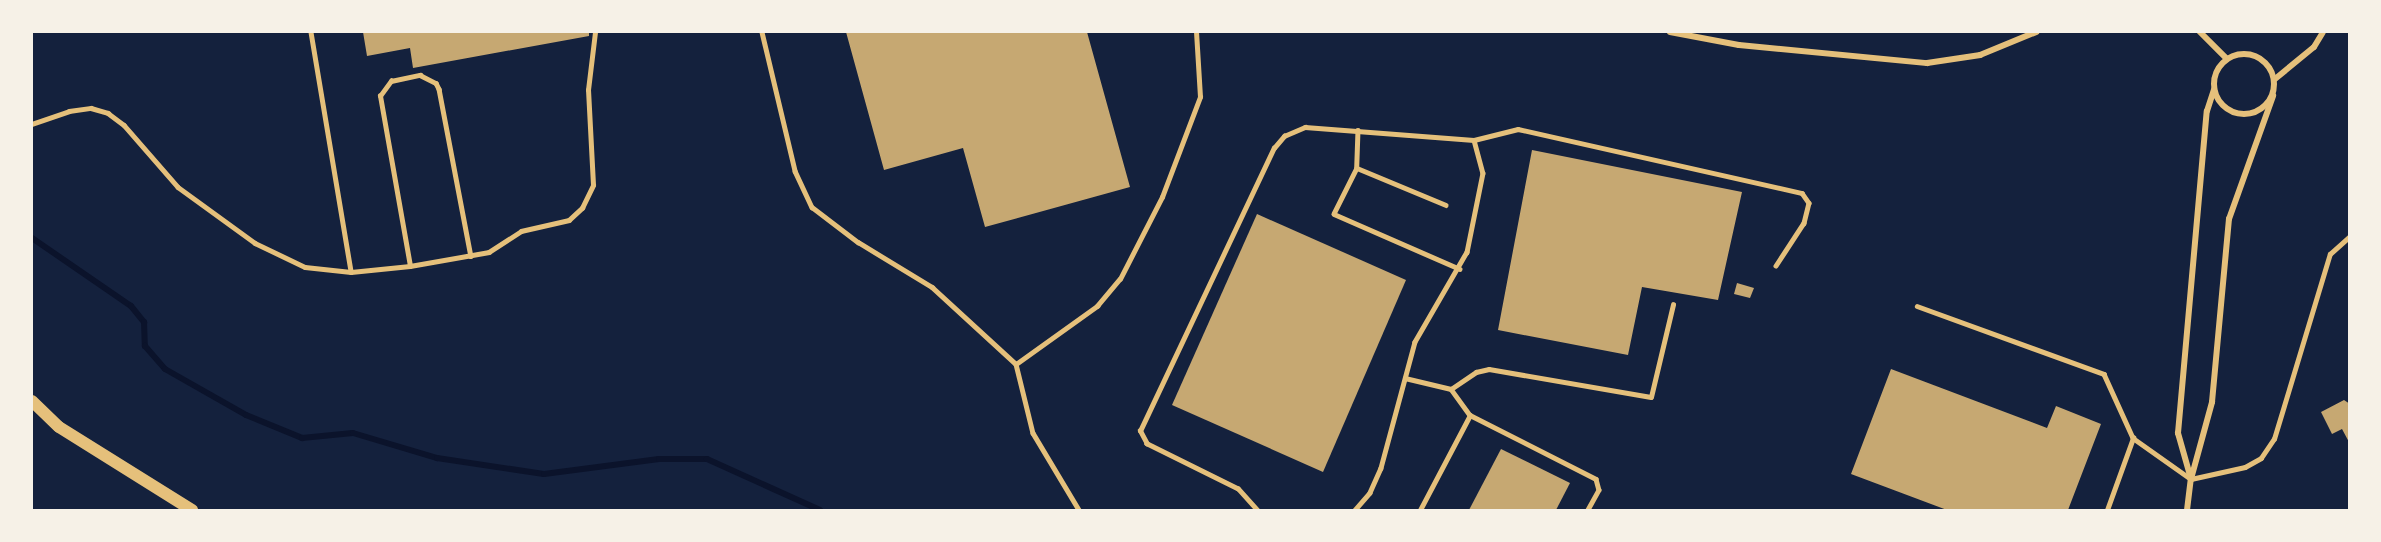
<!DOCTYPE html>
<html>
<head>
<meta charset="utf-8">
<style>
	body { margin:0 }
	#map { position:relative; width:2381px; height:542px; overflow:hidden; background:#14213d; font-family:Mulish,sans-serif }
	div>[style] { position:absolute }
	.stream>* { height:6px; margin:-3px; padding:0 3px; transform-origin:3px; border-radius:3px; background:#0b132b }
	.building>* { inset:0; background:#c6a872 }
	.service>* { height:4.5px; margin:-2.25px; padding:0 2.25px; transform-origin:2.25px; border-radius:2.25px; background:#e5c07b }
	.minor>* { height:6px; margin:-3px; padding:0 3px; transform-origin:3px; border-radius:3px; background:#e5c07b }
	.minor>.ring { margin:-3px; padding:0; box-sizing:content-box; background:none; border:6px solid #e5c07b; border-radius:50% }
	.secondary>* { height:12px; margin:-6px; padding:0 6px; transform-origin:6px; border-radius:6px; background:#e5c07b }
	span { translate:-50% -50%; white-space:nowrap; text-align:center; line-height:1.15; -webkit-text-stroke:6px #f6f1e7; paint-order:stroke }
	.frame { position:absolute; inset:0; border:33px solid #f6f1e7; pointer-events:none }
</style>
</head>
<body>
<div id="map">
	<div class="stream">
		<i style="left:32px;top:238px;width:120px;rotate:34.5deg"></i>
		<i style="left:131px;top:306px;width:21px;rotate:51deg"></i>
		<i style="left:144px;top:322px;width:24px;rotate:88deg"></i>
		<i style="left:145px;top:346px;width:30px;rotate:49deg"></i>
		<i style="left:165px;top:369px;width:93px;rotate:29.6deg"></i>
		<i style="left:246px;top:415px;width:61px;rotate:22.3deg"></i>
		<i style="left:302px;top:438px;width:51px;rotate:-5.6deg"></i>
		<i style="left:353px;top:433px;width:88px;rotate:16.6deg"></i>
		<i style="left:437px;top:458px;width:108px;rotate:8.5deg"></i>
		<i style="left:544px;top:474px;width:116px;rotate:-7.4deg"></i>
		<i style="left:659px;top:459px;width:48px"></i>
		<i style="left:707px;top:459px;width:124px;rotate:24.3deg"></i>
	</div>
	<div class="building">
		<i style="clip-path:polygon(363px 32px,589px 32px,589px 36px,413px 68px,410px 48px,367px 56px)"></i>
		<i style="clip-path:polygon(846px 32px,1087px 32px,1130px 187px,985px 227px,963px 148px,884px 170px)"></i>
		<i style="clip-path:polygon(1532px 150px,1742px 192px,1718px 300px,1642px 287px,1628px 355px,1498px 330px)"></i>
		<i style="clip-path:polygon(1257px 214px,1406px 280px,1323px 472px,1172px 405px)"></i>
		<i style="clip-path:polygon(1737px 283px,1754px 288px,1750px 298px,1734px 294px)"></i>
		<i style="clip-path:polygon(1891px 369px,2047px 428px,2056px 406px,2101px 424px,2068px 510px,1947px 510px,1851px 474px)"></i>
		<i style="clip-path:polygon(2344px 400px,2350px 404px,2350px 444px,2342px 429px,2332px 434px,2321px 412px)"></i>
		<i style="clip-path:polygon(1501px 449px,1570px 483px,1556px 510px,1469px 510px)"></i>
	</div>
	<div class="service">
		<i style="left:311px;top:32px;width:243px;rotate:80.5deg"></i>
		<i style="left:762px;top:32px;width:143px;rotate:76.6deg"></i>
		<i style="left:795px;top:171px;width:40px;rotate:65deg"></i>
		<i style="left:812px;top:207px;width:58px;rotate:37.3deg"></i>
		<i style="left:858px;top:242px;width:87px;rotate:31.3deg"></i>
		<i style="left:932px;top:287px;width:114px;rotate:42.5deg"></i>
		<i style="left:1016px;top:364px;width:71px;rotate:76.2deg"></i>
		<i style="left:1033px;top:433px;width:90px;rotate:59.1deg"></i>
		<i style="left:32px;top:124px;width:39px;rotate:-19deg"></i>
		<i style="left:69px;top:111px;width:22px;rotate:-8deg"></i>
		<i style="left:91px;top:108px;width:18px;rotate:16deg"></i>
		<i style="left:108px;top:113px;width:20px;rotate:37deg"></i>
		<i style="left:124px;top:125px;width:82px;rotate:48.9deg"></i>
		<i style="left:178px;top:187px;width:95px;rotate:36deg"></i>
		<i style="left:255px;top:243px;width:55px;rotate:25.6deg"></i>
		<i style="left:305px;top:267px;width:46px;rotate:6.2deg"></i>
		<i style="left:351px;top:272px;width:59px;rotate:-5.8deg"></i>
		<i style="left:410px;top:266px;width:80px;rotate:-10deg"></i>
		<i style="left:489px;top:252px;width:38px;rotate:-33deg"></i>
		<i style="left:521px;top:231px;width:49px;rotate:-12.9deg"></i>
		<i style="left:569px;top:220px;width:18px;rotate:-43deg"></i>
		<i style="left:582px;top:208px;width:25px;rotate:-64deg"></i>
		<i style="left:593px;top:185px;width:95px;rotate:-93deg"></i>
		<i style="left:588px;top:90px;width:58px;rotate:-83.1deg"></i>
		<i style="left:1358px;top:130px;width:38px;rotate:92deg"></i>
		<i style="left:1357px;top:168px;width:51px;rotate:116.6deg"></i>
		<i style="left:1334px;top:214px;width:137px;rotate:23.6deg"></i>
		<i style="left:1474px;top:140px;width:45px;rotate:-14deg"></i>
		<i style="left:1518px;top:129px;width:291px;rotate:12.7deg"></i>
		<i style="left:1802px;top:193px;width:12px;rotate:55deg"></i>
		<i style="left:1809px;top:203px;width:21px;rotate:104deg"></i>
		<i style="left:1804px;top:223px;width:51px;rotate:123.1deg"></i>
		<i style="left:1357px;top:168px;width:96px;rotate:22.6deg"></i>
		<i style="left:410px;top:266px;width:173px;rotate:-100deg"></i>
		<i style="left:380px;top:96px;width:19px;rotate:-54deg"></i>
		<i style="left:391px;top:81px;width:30px;rotate:-12deg"></i>
		<i style="left:420px;top:75px;width:18px;rotate:27deg"></i>
		<i style="left:436px;top:83px;width:7px;rotate:63deg"></i>
		<i style="left:439px;top:89px;width:170px;rotate:79.2deg"></i>
		<i style="left:1917px;top:306px;width:199px;rotate:20deg"></i>
		<i style="left:2104px;top:374px;width:70px;rotate:65.6deg"></i>
		<i style="left:2133px;top:438px;width:71px;rotate:35.3deg"></i>
		<i style="left:2191px;top:479px;width:55px;rotate:-12.5deg"></i>
		<i style="left:2245px;top:467px;width:18px;rotate:-29deg"></i>
		<i style="left:2261px;top:458px;width:23px;rotate:-56deg"></i>
		<i style="left:2274px;top:439px;width:193px;rotate:-73.2deg"></i>
		<i style="left:2330px;top:254px;width:27px;rotate:-42deg"></i>
		<i style="left:1016px;top:364px;width:100px;rotate:-35.6deg"></i>
		<i style="left:1097px;top:306px;width:35px;rotate:-50deg"></i>
		<i style="left:1120px;top:279px;width:92px;rotate:-62.9deg"></i>
		<i style="left:1162px;top:197px;width:107px;rotate:-69.2deg"></i>
		<i style="left:1200px;top:97px;width:65px;rotate:-93.5deg"></i>
		<i style="left:1405px;top:378px;width:47px;rotate:13.4deg"></i>
		<i style="left:1451px;top:389px;width:32px;rotate:54deg"></i>
		<i style="left:1470px;top:415px;width:141px;rotate:26.9deg"></i>
		<i style="left:1596px;top:479px;width:11px;rotate:75deg"></i>
		<i style="left:1599px;top:490px;width:23px;rotate:119deg"></i>
		<i style="left:1451px;top:389px;width:30px;rotate:-34deg"></i>
		<i style="left:1476px;top:372px;width:13px;rotate:-13deg"></i>
		<i style="left:1489px;top:369px;width:164px;rotate:9.8deg"></i>
		<i style="left:1651px;top:397px;width:95px;rotate:-76.6deg"></i>
		<i style="left:1257px;top:510px;width:28px;rotate:-132deg"></i>
		<i style="left:1238px;top:489px;width:102px;rotate:-153.7deg"></i>
		<i style="left:1147px;top:444px;width:15px;rotate:-118deg"></i>
		<i style="left:1140px;top:431px;width:313px;rotate:-64.7deg"></i>
		<i style="left:1274px;top:148px;width:16px;rotate:-50deg"></i>
		<i style="left:1284px;top:136px;width:23px;rotate:-23deg"></i>
		<i style="left:1305px;top:127px;width:169px;rotate:4.4deg"></i>
		<i style="left:1474px;top:140px;width:34px;rotate:75deg"></i>
		<i style="left:1483px;top:173px;width:81px;rotate:101.4deg"></i>
		<i style="left:1467px;top:252px;width:104px;rotate:120deg"></i>
		<i style="left:1415px;top:342px;width:131px;rotate:105.1deg"></i>
		<i style="left:1381px;top:468px;width:27px;rotate:114deg"></i>
		<i style="left:1370px;top:493px;width:23px;rotate:131deg"></i>
		<i style="left:1420px;top:510px;width:107px;rotate:-62.2deg"></i>
		<i style="left:2107px;top:510px;width:77px;rotate:-70.1deg"></i>
	</div>
	<div class="minor">
		<i style="left:1670px;top:32px;width:70px;rotate:10.7deg"></i>
		<i style="left:1739px;top:45px;width:189px;rotate:5.5deg"></i>
		<i style="left:1927px;top:63px;width:54px;rotate:-8.6deg"></i>
		<i style="left:1980px;top:55px;width:61px;rotate:-22.3deg"></i>
		<i style="left:2200px;top:32px;width:38px;rotate:45deg"></i>
		<i class="ring" style="left:2214px;top:54px;width:54px;height:54px"></i>
		<i style="left:2275px;top:79px;width:50px;rotate:-39.4deg"></i>
		<i style="left:2314px;top:47px;width:17px;rotate:-59deg"></i>
		<i style="left:2191px;top:479px;width:48px;rotate:-105.8deg"></i>
		<i style="left:2178px;top:433px;width:323px;rotate:-84.9deg"></i>
		<i style="left:2207px;top:111px;width:23px;rotate:-72deg"></i>
		<i style="left:2187px;top:510px;width:31px;rotate:-83deg"></i>
		<i style="left:2191px;top:479px;width:80px;rotate:-74.7deg"></i>
		<i style="left:2212px;top:402px;width:184px;rotate:-84.7deg"></i>
		<i style="left:2229px;top:219px;width:131px;rotate:-70.3deg"></i>
	</div>
	<div class="secondary">
		<i style="left:32px;top:401px;width:37px;rotate:44deg"></i>
		<i style="left:59px;top:427px;width:157px;rotate:32deg"></i>
	</div>
	<div class="frame"></div>
</div>
</body>
</html>
